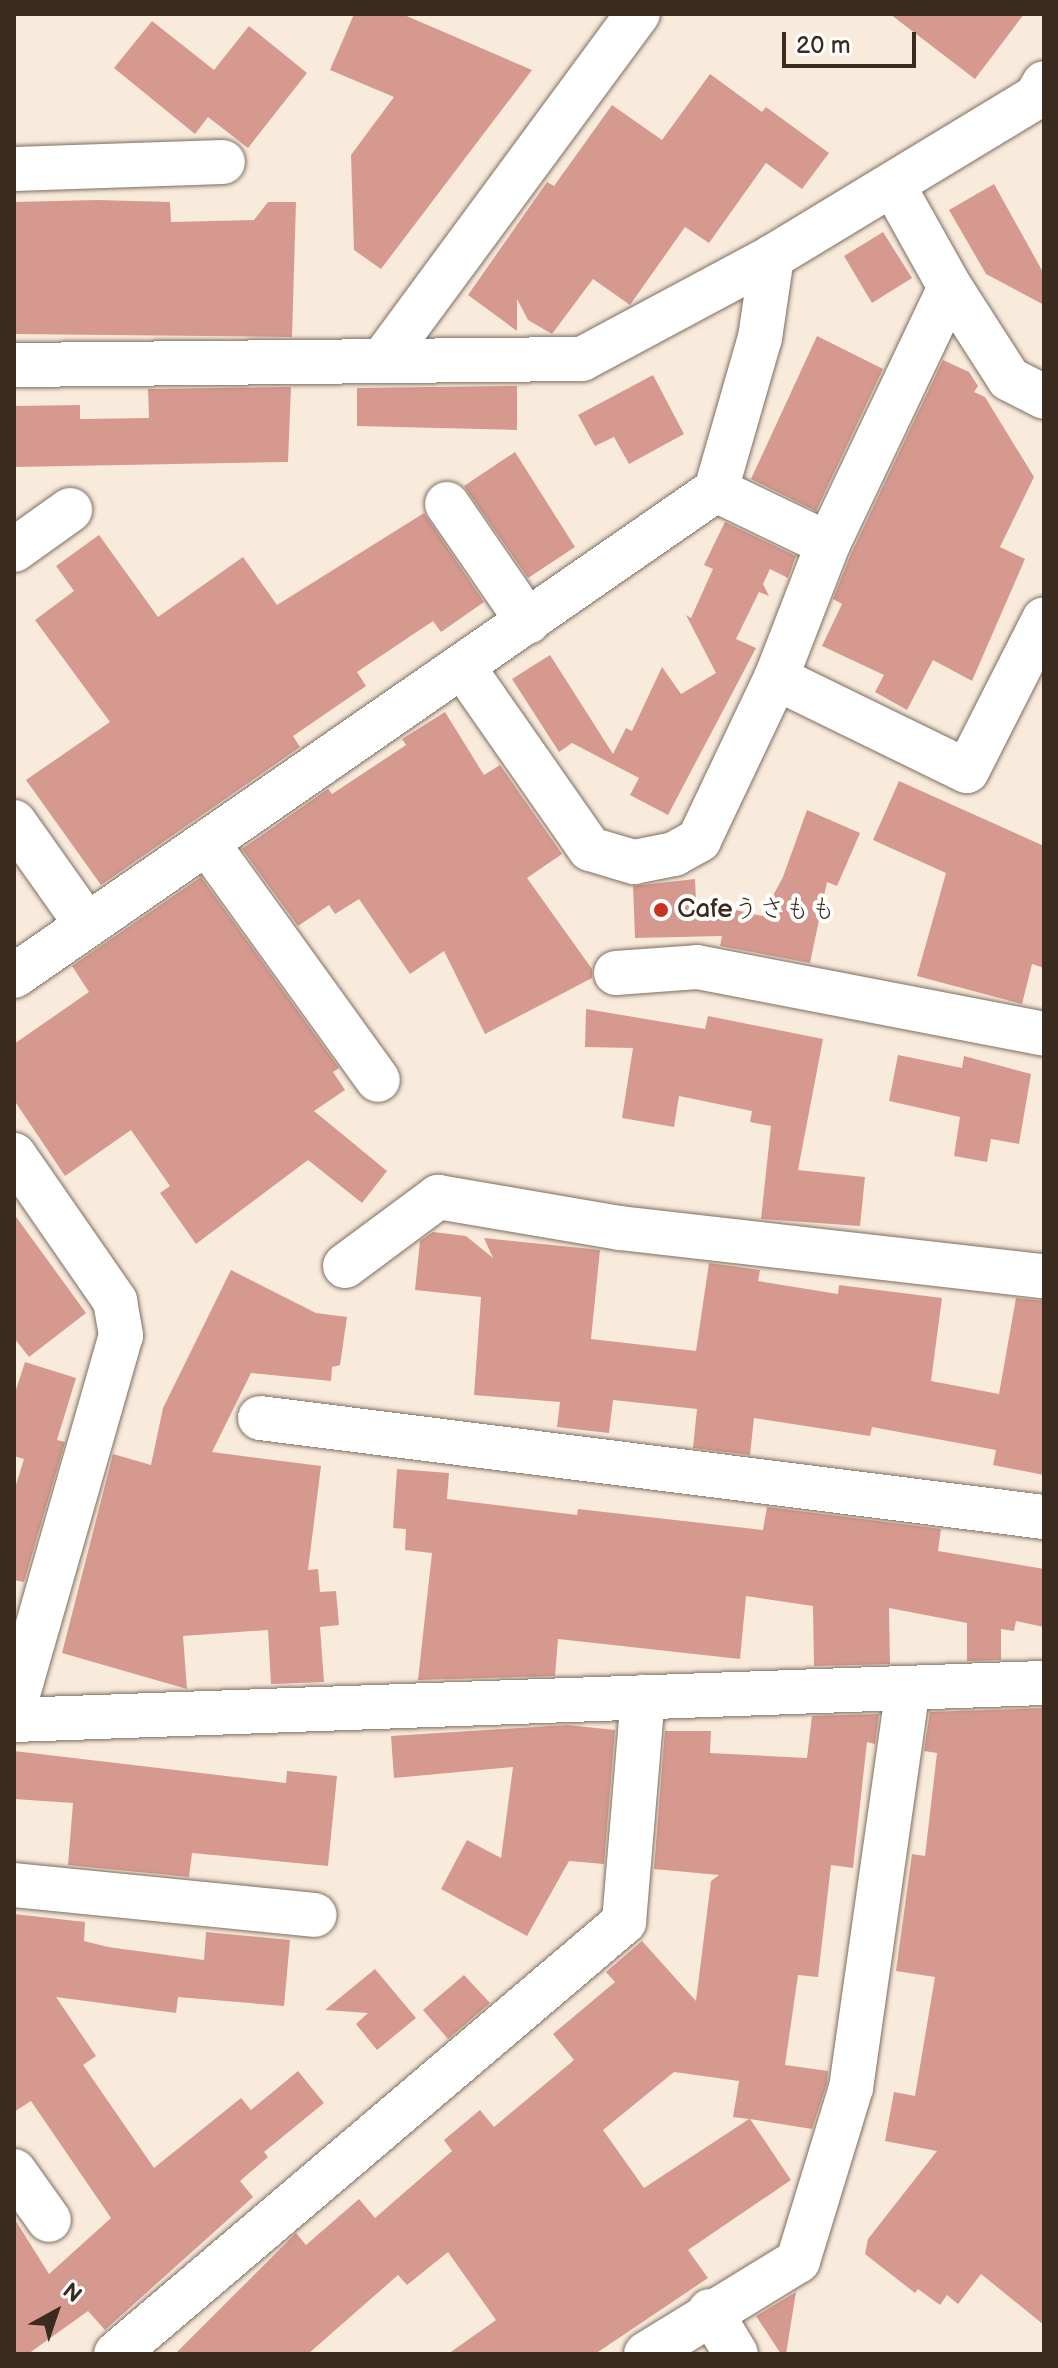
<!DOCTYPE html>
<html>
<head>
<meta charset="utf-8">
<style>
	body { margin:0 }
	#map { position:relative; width:1058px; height:2368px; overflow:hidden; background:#f9ebdb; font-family:"Balsamiq Sans","Klee One",sans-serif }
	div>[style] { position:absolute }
	.building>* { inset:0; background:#d6998f }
	.roads { filter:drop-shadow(0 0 2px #7e6e60) drop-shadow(0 0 2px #7e6e60) }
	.minor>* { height:44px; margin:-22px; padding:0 22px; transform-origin:22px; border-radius:22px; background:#fff }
	.dots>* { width:22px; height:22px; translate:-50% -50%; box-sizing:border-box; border:4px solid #fff; border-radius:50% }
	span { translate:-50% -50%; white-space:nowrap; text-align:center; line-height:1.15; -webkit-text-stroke:8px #fff; paint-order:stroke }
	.poi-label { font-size:26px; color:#3b2a1e }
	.left { translate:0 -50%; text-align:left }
	.frame { position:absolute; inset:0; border:16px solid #3b2a1e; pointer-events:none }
	.north { position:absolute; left:16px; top:2272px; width:80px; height:80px; -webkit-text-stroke:6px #fff; paint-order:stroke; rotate:40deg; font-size:22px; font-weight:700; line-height:32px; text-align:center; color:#3b2a1e }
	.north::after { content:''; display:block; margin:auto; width:28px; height:36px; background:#3b2a1e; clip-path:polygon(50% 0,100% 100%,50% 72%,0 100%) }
	.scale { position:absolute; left:782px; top:32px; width:134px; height:36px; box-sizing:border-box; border:4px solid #3b2a1e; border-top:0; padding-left:10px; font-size:24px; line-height:28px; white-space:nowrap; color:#3b2a1e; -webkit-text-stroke:6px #fff; paint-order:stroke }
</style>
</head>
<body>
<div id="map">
	<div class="building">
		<i style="clip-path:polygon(354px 14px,402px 14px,532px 70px,381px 269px,354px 250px,351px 155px,394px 97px,330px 70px)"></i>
		<i style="clip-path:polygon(890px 14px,1024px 14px,975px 79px)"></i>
		<i style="clip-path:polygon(152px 21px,214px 70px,249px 26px,307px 73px,248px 148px,208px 117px,195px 134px,114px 68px)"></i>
		<i style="clip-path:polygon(710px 74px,762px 112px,766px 107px,829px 153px,802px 189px,766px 163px,709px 243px,685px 227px,630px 305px,593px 279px,552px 334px,528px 320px,517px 299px,517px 331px,468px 295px,547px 182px,554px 186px,612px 105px,662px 140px)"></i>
		<i style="clip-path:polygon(994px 184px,1044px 274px,1044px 305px,986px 274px,949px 210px)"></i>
		<i style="clip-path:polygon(97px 200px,170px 202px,171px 222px,254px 220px,268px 202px,296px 202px,292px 337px,14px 334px,14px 202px)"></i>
		<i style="clip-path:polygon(883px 232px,912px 278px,872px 303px,844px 256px)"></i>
		<i style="clip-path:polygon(817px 336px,883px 369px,816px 511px,751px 479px)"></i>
		<i style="clip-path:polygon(943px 360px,969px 372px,978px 386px,974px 392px,985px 397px,1034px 477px,1000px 547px,1025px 559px,972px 681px,933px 660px,907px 710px,875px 692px,884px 675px,822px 646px,842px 604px,833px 599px,851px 554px)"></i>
		<i style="clip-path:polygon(653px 375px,684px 434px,629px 464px,614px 437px,595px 446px,578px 415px)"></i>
		<i style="clip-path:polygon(517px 386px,517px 430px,357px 426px,357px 388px)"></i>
		<i style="clip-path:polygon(291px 387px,288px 462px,14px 467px,14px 406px,80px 405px,80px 419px,149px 418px,148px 389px)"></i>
		<i style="clip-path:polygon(515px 452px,575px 547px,528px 578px,464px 486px)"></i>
		<i style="clip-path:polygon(424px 513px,484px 602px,441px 632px,433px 621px,357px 672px,366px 686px,293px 736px,300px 747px,101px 885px,26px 780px,110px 722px,35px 620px,74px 591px,56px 566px,99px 535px,158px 617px,243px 557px,277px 605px)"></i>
		<i style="clip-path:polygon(725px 522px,796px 556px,788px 578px,770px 569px,763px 584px,769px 596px,759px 592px,736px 639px,756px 648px,668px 815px,630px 795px,639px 778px,572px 743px,559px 752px,512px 679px,550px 655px,613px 754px,626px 728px,632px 731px,662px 667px,681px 694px,716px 673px,686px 615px,691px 618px,713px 569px,704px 565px)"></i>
		<i style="clip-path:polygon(445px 712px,484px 775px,500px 765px,562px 854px,527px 878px,592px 969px,592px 978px,485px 1034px,444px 951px,410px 974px,359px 899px,335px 914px,329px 905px,298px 926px,242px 849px,328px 789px,332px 794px,406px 745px,402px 739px)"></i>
		<i style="clip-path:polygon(899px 781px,1044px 846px,1044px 968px,1032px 964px,1022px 1004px,917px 976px,946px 873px,873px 840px)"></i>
		<i style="clip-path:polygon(807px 810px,860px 833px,837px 886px,827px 882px,810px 963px,720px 946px,722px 936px,635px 938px,633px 886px,695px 879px,696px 901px,762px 916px,783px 877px)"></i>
		<i style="clip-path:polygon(201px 877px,339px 1068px,333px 1072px,345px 1090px,314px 1111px,387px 1171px,362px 1203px,308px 1160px,196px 1244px,160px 1193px,170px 1186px,131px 1130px,65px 1176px,14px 1100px,14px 1044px,89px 992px,72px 966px)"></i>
		<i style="clip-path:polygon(586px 1009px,705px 1029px,708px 1016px,823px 1039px,798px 1170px,865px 1177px,860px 1226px,761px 1219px,771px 1126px,750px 1122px,752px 1111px,679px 1096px,674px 1127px,622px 1118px,633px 1048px,585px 1047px)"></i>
		<i style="clip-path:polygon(898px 1055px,962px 1068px,964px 1056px,1031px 1074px,1019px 1144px,991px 1139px,987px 1162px,954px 1156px,960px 1117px,889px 1101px)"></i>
		<i style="clip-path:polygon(14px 1214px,86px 1313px,29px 1357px,14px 1338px)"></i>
		<i style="clip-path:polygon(433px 1232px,466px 1236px,493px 1258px,484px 1238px,600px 1250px,591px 1339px,696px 1351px,709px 1263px,760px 1270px,758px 1281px,838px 1294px,839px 1285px,942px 1298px,931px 1381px,999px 1394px,1016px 1298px,1044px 1301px,1044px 1475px,993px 1465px,996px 1450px,872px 1427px,870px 1436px,754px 1418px,750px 1455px,693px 1448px,697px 1409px,613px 1400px,609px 1433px,557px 1427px,560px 1402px,474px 1395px,481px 1297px,415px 1290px,420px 1241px)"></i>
		<i style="clip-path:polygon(231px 1270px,316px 1313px,347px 1317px,340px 1365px,332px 1367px,331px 1381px,251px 1373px,212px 1452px,321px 1466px,308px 1570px,318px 1569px,320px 1592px,336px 1591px,339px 1625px,320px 1627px,324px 1682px,271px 1684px,268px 1630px,183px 1636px,187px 1689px,62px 1653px,113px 1454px,151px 1465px,163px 1408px)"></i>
		<i style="clip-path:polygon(25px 1362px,76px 1378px,57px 1440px,65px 1442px,24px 1582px,14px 1580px,14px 1491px,24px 1459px,14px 1456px,14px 1396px)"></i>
		<i style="clip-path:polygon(397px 1469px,449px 1473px,447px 1499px,577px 1515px,578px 1509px,763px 1530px,767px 1507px,941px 1529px,938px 1551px,1044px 1569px,1044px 1627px,1016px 1621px,1014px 1631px,1001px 1629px,1001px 1660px,967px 1661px,967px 1623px,889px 1608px,890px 1664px,814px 1666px,813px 1606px,746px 1596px,740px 1659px,558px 1639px,555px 1676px,418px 1680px,432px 1553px,405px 1550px,406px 1529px,393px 1528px)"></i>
		<i style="clip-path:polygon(1044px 1708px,1044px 2325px,981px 2274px,958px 2304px,947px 2295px,940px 2305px,918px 2289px,915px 2293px,865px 2254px,868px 2239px,937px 2151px,885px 2141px,894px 2092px,915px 2096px,935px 1977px,896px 1971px,912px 1854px,925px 1856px,937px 1753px,924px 1751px,930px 1712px)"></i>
		<i style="clip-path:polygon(evenodd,879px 1714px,875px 1744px,867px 1742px,853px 1868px,831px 1865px,818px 1977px,798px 1975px,785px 2065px,828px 2071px,827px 2083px,812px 2129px,750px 2119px,791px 2180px,688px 2250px,708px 2278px,595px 2354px,448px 2354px,496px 2320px,448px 2252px,407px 2285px,398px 2275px,308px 2354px,175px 2354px,296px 2233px,306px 2245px,359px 2199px,375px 2218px,452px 2151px,444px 2140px,480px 2110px,494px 2127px,574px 2060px,553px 2034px,615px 1982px,606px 1972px,642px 1941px,696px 2001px,711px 1881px,719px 1875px,654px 1869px,665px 1731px,711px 1731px,710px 1753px,807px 1758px,812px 1716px,879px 1714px,674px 2072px,739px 2081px,733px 2117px,749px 2119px,644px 2188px,603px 2130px,674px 2072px)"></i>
		<i style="clip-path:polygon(567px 1725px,615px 1730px,604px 1864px,569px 1861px,527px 1936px,441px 1889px,467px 1840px,501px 1858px,513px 1767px,394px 1778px,391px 1736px)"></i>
		<i style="clip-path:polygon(14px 1751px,286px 1783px,287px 1771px,337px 1776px,328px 1866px,192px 1853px,189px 1877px,68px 1865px,73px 1803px,14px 1799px)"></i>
		<i style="clip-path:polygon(14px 1914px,85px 1922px,84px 1941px,108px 1947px,204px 1960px,206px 1932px,290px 1940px,284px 2006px,178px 1997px,176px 2013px,56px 1997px,96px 2056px,83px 2065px,154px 2168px,241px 2098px,251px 2110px,298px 2071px,324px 2103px,264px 2152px,268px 2157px,240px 2181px,253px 2197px,105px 2330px,88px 2311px,28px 2354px,14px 2354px,14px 2218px,49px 2274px,111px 2218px,31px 2101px,14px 2112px)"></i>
		<i style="clip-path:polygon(375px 1969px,416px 2018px,377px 2050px,356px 2024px,368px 2013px,325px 2010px)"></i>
		<i style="clip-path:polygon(464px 1975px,490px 2003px,448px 2039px,423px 2010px)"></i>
		<i style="clip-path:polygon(796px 2292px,786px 2354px,781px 2354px,756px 2316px)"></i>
	</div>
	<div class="roads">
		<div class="minor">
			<i style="left:14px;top:169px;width:209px;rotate:-1.9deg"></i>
			<i style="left:950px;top:287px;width:109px;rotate:57.3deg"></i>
			<i style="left:1009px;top:379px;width:39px;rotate:27deg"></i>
			<i style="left:384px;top:358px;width:428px;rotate:-53.6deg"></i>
			<i style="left:14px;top:365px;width:568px;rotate:-0.61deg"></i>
			<i style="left:582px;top:359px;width:216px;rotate:-28.2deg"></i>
			<i style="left:716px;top:490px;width:124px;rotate:25.7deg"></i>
			<i style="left:447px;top:504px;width:143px;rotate:55.5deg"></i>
			<i style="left:14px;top:550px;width:69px;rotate:-35.5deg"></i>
			<i style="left:463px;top:667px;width:222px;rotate:55.1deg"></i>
			<i style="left:590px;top:849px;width:46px;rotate:16.5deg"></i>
			<i style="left:634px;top:862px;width:41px;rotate:-11.3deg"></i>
			<i style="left:674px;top:854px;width:29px;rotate:-29deg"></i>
			<i style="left:699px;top:840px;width:179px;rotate:-64.6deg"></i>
			<i style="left:776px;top:678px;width:144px;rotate:-68.8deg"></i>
			<i style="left:828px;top:544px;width:284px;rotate:-64.6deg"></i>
			<i style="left:950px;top:287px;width:115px;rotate:-119.2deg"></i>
			<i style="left:776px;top:678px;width:212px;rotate:26deg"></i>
			<i style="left:967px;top:771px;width:170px;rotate:-63.1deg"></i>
			<i style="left:14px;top:822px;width:126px;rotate:54.7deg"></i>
			<i style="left:207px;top:843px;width:292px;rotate:54.2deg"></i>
			<i style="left:616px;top:973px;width:81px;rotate:-4.2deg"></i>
			<i style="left:697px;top:967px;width:353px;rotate:10.9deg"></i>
			<i style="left:14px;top:976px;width:854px;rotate:-34.7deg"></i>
			<i style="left:716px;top:490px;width:158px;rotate:-73.9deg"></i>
			<i style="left:760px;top:338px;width:82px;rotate:-81.6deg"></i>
			<i style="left:772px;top:257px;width:309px;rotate:-31.2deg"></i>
			<i style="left:1036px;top:97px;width:16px;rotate:-60deg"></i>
			<i style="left:14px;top:1155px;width:178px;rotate:55.3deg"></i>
			<i style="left:115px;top:1301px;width:35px;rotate:80deg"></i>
			<i style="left:121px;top:1335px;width:389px;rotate:106deg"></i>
			<i style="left:345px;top:1266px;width:116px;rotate:-36.6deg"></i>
			<i style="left:438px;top:1197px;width:185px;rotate:9.7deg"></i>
			<i style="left:620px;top:1228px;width:427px;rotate:6.5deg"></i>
			<i style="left:260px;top:1418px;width:790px;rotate:7.2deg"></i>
			<i style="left:14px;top:1720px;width:1031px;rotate:-2.06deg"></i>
			<i style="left:14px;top:1885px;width:302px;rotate:5.7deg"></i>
			<i style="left:14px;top:2171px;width:60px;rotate:54.5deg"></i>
			<i style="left:710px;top:2311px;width:50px;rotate:58.8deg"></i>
			<i style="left:116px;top:2354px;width:667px;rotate:-40.38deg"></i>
			<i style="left:624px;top:1922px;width:226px;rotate:-85.2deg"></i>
			<i style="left:646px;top:2354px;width:178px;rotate:-31.5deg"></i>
			<i style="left:798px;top:2261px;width:181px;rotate:-73deg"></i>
			<i style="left:851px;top:2088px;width:404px;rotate:-81.9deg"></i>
		</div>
	</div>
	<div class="dots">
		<i style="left:661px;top:910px;background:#c8321e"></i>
	</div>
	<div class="poi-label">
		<span class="left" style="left:677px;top:910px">Cafeうさもも</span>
	</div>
	<div class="frame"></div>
	<div class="north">N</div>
	<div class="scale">20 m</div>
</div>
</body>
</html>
